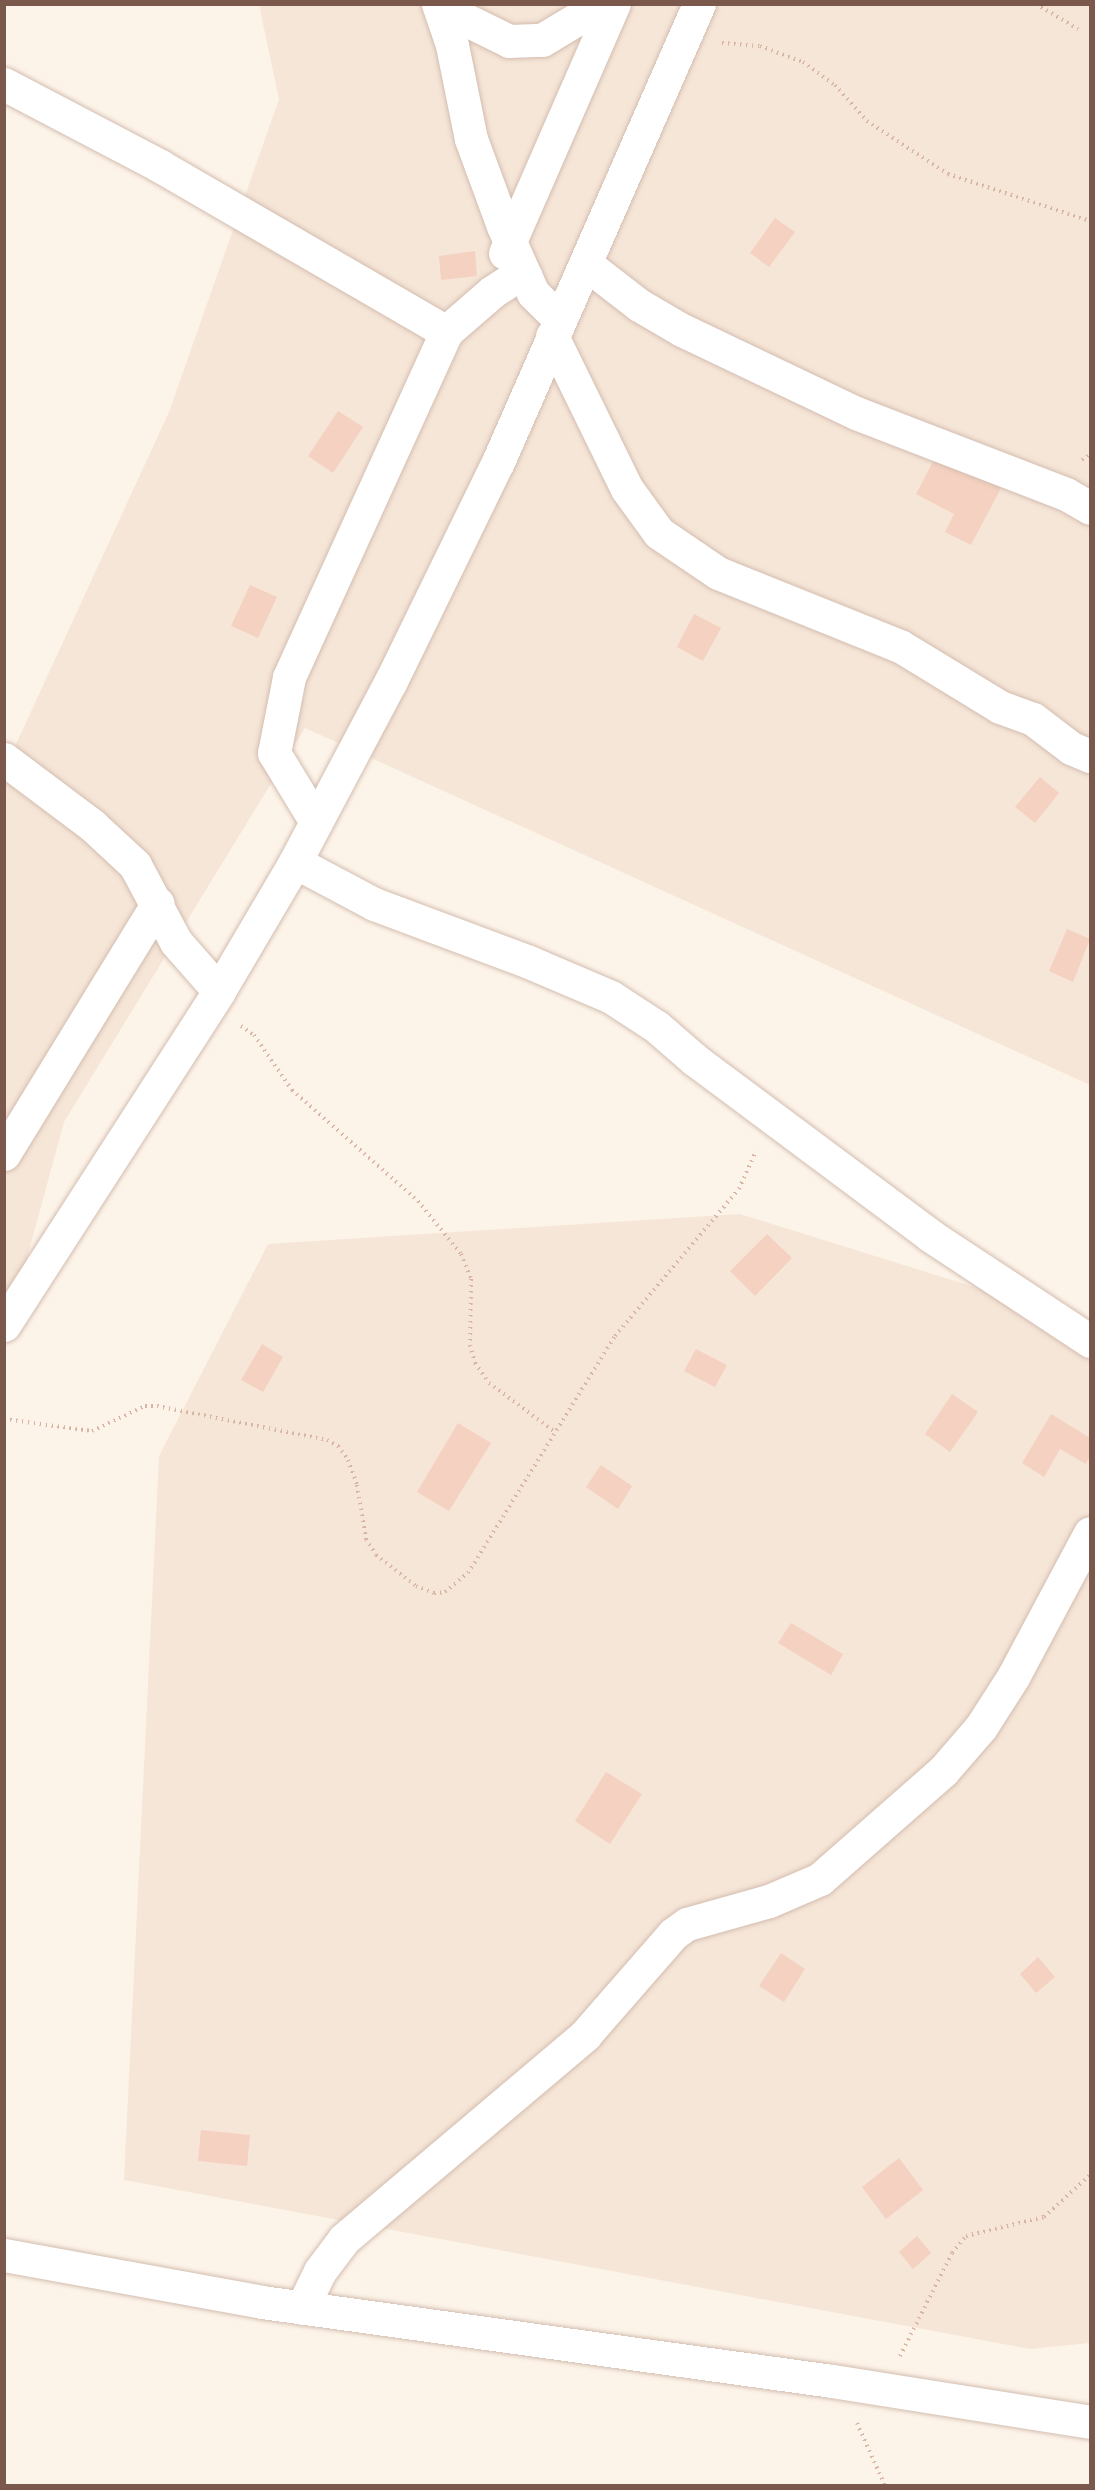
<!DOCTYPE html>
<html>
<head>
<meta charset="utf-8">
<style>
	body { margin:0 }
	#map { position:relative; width:1095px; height:2490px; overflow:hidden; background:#fdf4e9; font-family:Commissioner,sans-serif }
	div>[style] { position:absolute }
	.residential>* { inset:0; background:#f6e6d7 }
	.building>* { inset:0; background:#f4d1c0 }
	.path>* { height:4px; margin-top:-2px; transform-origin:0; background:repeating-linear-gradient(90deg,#dab4a2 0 1.5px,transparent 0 6px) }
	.roads { filter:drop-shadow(0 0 2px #d3bdb0) drop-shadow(0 0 2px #d3bdb0) }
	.street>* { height:33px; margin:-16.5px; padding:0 16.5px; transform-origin:16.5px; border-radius:16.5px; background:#fff }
	.secondary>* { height:33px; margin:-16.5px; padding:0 16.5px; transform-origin:16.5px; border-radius:16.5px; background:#fff }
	span { translate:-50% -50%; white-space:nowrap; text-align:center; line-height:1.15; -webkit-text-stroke:4.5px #fff8f1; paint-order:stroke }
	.frame { position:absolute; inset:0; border:6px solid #7a584b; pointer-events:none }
</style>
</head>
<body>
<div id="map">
	<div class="residential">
		<i style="clip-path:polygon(259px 5px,1090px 5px,1090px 1085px,305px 728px,64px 1122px,5px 1339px,5px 768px,169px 412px,279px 99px)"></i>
		<i style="clip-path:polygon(740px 1214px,1090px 1323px,1090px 2343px,1030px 2349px,124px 2180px,159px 1456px,268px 1244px)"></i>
	</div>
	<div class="building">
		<i style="clip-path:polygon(775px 218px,795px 232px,769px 267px,750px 253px)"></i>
		<i style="clip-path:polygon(475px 251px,477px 276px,441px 280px,439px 256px)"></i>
		<i style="clip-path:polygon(338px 411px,363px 427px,333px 473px,308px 456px)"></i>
		<i style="clip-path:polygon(937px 454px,1001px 488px,971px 545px,945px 532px,954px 514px,916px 494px)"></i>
		<i style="clip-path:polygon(250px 585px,277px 597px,258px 638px,231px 626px)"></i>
		<i style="clip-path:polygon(694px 614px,721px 628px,703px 661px,677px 647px)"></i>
		<i style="clip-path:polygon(1040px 777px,1059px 793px,1035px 823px,1015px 807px)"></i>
		<i style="clip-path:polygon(1067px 929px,1090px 939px,1073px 982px,1049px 971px)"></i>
		<i style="clip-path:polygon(767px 1234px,792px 1258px,755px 1296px,730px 1271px)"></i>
		<i style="clip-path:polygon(262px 1344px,283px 1357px,263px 1392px,241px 1380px)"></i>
		<i style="clip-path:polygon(696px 1349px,727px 1365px,715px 1387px,684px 1371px)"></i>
		<i style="clip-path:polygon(952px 1394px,978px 1412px,950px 1452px,925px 1434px)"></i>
		<i style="clip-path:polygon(1051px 1414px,1090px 1438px,1090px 1456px,1086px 1464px,1060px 1449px,1044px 1477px,1022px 1463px)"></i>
		<i style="clip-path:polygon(458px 1423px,491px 1443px,449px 1511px,417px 1492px)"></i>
		<i style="clip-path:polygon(601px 1465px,632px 1486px,618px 1509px,586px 1487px)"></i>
		<i style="clip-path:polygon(791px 1623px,843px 1654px,831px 1675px,778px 1643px)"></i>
		<i style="clip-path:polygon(606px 1772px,642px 1794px,610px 1844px,575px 1821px)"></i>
		<i style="clip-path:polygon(781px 1953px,805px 1969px,784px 2002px,759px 1986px)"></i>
		<i style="clip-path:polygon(1038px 1957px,1055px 1977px,1036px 1993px,1020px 1974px)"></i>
		<i style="clip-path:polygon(201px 2130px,250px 2135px,247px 2166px,198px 2161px)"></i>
		<i style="clip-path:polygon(899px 2158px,923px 2190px,886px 2219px,862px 2187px)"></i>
		<i style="clip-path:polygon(917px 2236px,931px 2253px,913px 2269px,899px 2252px)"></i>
	</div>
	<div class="path">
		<i style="left:1036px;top:4px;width:49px;rotate:30.8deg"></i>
		<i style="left:722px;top:43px;width:38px;rotate:5deg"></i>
		<i style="left:760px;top:46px;width:46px;rotate:20.4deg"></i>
		<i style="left:803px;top:62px;width:39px;rotate:36deg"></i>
		<i style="left:835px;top:85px;width:48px;rotate:48.4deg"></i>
		<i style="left:867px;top:121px;width:97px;rotate:33.2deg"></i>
		<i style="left:948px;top:174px;width:150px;rotate:18.3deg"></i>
		<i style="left:1082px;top:460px;width:10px;rotate:-37deg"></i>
		<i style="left:241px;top:1026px;width:16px;rotate:35deg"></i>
		<i style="left:254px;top:1035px;width:67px;rotate:55.4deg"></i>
		<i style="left:292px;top:1090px;width:168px;rotate:41.4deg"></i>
		<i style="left:418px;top:1201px;width:68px;rotate:50.9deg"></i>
		<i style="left:461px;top:1254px;width:27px;rotate:68deg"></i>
		<i style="left:471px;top:1279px;width:66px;rotate:90.9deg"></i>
		<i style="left:470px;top:1345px;width:19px;rotate:74deg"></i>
		<i style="left:475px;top:1363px;width:24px;rotate:55deg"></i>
		<i style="left:489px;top:1383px;width:82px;rotate:36.6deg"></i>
		<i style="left:4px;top:1419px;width:89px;rotate:7.8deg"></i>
		<i style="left:92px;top:1431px;width:59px;rotate:-25.3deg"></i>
		<i style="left:145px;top:1406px;width:12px"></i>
		<i style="left:157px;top:1406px;width:173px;rotate:11.3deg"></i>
		<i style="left:327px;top:1440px;width:13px;rotate:29deg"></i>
		<i style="left:338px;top:1446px;width:17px;rotate:54deg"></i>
		<i style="left:348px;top:1460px;width:27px;rotate:70deg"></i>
		<i style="left:357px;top:1485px;width:55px;rotate:80.5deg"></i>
		<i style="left:366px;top:1539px;width:19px;rotate:58deg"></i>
		<i style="left:376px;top:1555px;width:51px;rotate:37.8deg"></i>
		<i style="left:416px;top:1586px;width:19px;rotate:21deg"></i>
		<i style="left:434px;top:1593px;width:11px;rotate:-5deg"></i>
		<i style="left:445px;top:1592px;width:30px;rotate:-40deg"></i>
		<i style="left:468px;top:1573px;width:279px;rotate:-58.2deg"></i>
		<i style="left:615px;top:1336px;width:192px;rotate:-49.9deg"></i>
		<i style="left:739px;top:1189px;width:42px;rotate:-65.9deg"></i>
		<i style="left:900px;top:2356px;width:115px;rotate:-63.2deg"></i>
		<i style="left:952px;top:2253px;width:22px;rotate:-51deg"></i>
		<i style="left:966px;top:2236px;width:80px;rotate:-13.7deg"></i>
		<i style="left:1044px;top:2217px;width:62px;rotate:-42.4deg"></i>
		<i style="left:857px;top:2423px;width:69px;rotate:66deg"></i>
	</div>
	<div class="roads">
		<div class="street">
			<i style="left:438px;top:4px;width:43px;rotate:71.1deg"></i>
			<i style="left:452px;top:45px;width:96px;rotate:78.6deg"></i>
			<i style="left:471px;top:139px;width:93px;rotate:69.8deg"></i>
			<i style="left:503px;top:226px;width:73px;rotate:65.9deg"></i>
			<i style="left:533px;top:293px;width:37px;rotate:45deg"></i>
			<i style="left:440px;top:7px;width:77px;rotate:26.2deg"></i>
			<i style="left:509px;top:41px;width:33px;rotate:-2deg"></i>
			<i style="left:542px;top:40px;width:70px;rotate:-31deg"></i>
			<i style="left:4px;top:84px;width:176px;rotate:27.7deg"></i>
			<i style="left:160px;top:166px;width:331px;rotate:30.1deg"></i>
			<i style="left:505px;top:253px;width:272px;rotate:-66.4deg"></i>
			<i style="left:586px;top:264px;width:67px;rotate:37.7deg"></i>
			<i style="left:639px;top:305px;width:50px;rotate:30.2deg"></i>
			<i style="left:682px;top:330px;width:193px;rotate:25.5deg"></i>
			<i style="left:856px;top:413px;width:225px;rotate:21.1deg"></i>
			<i style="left:1066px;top:494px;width:28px;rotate:30deg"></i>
			<i style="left:552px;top:336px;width:170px;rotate:63.9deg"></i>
			<i style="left:627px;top:489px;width:54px;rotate:54deg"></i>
			<i style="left:659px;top:533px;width:71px;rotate:34.1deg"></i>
			<i style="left:718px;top:573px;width:196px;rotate:21.9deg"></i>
			<i style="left:900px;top:646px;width:117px;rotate:31.4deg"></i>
			<i style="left:1000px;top:707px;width:35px;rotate:20deg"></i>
			<i style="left:1033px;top:719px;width:48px;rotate:37.3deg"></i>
			<i style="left:1071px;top:748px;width:21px;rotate:23deg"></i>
			<i style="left:4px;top:759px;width:110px;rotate:36.9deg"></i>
			<i style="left:92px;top:825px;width:59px;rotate:42.9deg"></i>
			<i style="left:135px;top:865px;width:87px;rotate:62deg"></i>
			<i style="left:176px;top:942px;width:65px;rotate:48.7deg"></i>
			<i style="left:316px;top:822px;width:81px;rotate:-121.3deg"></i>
			<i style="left:274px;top:753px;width:77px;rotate:-78.8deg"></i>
			<i style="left:289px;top:677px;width:379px;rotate:-65.5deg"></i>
			<i style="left:446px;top:332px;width:61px;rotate:-41deg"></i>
			<i style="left:492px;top:292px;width:24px;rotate:-33deg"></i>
			<i style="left:512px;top:279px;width:14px;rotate:-12deg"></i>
			<i style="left:295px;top:862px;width:89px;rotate:28deg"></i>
			<i style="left:374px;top:904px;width:165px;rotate:20.5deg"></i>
			<i style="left:529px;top:962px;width:89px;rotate:23.1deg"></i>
			<i style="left:611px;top:997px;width:55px;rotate:33.1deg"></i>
			<i style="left:657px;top:1027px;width:50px;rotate:41deg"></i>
			<i style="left:695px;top:1060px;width:294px;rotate:36.7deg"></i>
			<i style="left:931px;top:1236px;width:191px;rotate:33.4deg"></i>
			<i style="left:4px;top:1154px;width:294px;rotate:-58.5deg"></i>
			<i style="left:4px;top:2255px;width:262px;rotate:10.3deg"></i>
			<i style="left:262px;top:2302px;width:575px;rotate:7.89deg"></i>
			<i style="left:832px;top:2381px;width:261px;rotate:9deg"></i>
			<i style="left:302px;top:2308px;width:41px;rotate:-64.1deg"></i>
			<i style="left:320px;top:2271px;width:40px;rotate:-53deg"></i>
			<i style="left:344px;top:2239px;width:316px;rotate:-40.2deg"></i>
			<i style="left:585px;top:2035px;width:134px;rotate:-48.9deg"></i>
			<i style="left:673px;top:1934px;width:17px;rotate:-36deg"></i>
			<i style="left:687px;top:1924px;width:85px;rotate:-15.7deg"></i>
			<i style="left:769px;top:1901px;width:56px;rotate:-23.3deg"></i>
			<i style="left:820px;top:1879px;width:164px;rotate:-41.3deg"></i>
			<i style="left:943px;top:1771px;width:58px;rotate:-49.2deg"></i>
			<i style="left:981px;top:1727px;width:59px;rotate:-57.4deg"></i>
			<i style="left:1013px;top:1677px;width:163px;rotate:-61.9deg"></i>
		</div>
		<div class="secondary">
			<i style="left:4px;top:1325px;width:397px;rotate:-57.2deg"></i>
			<i style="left:219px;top:991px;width:150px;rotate:-59.5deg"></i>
			<i style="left:295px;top:862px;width:205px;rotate:-62.1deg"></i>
			<i style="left:391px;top:681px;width:244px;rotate:-64deg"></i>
			<i style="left:498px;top:462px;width:500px;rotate:-66.31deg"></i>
		</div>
	</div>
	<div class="frame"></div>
</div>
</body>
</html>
